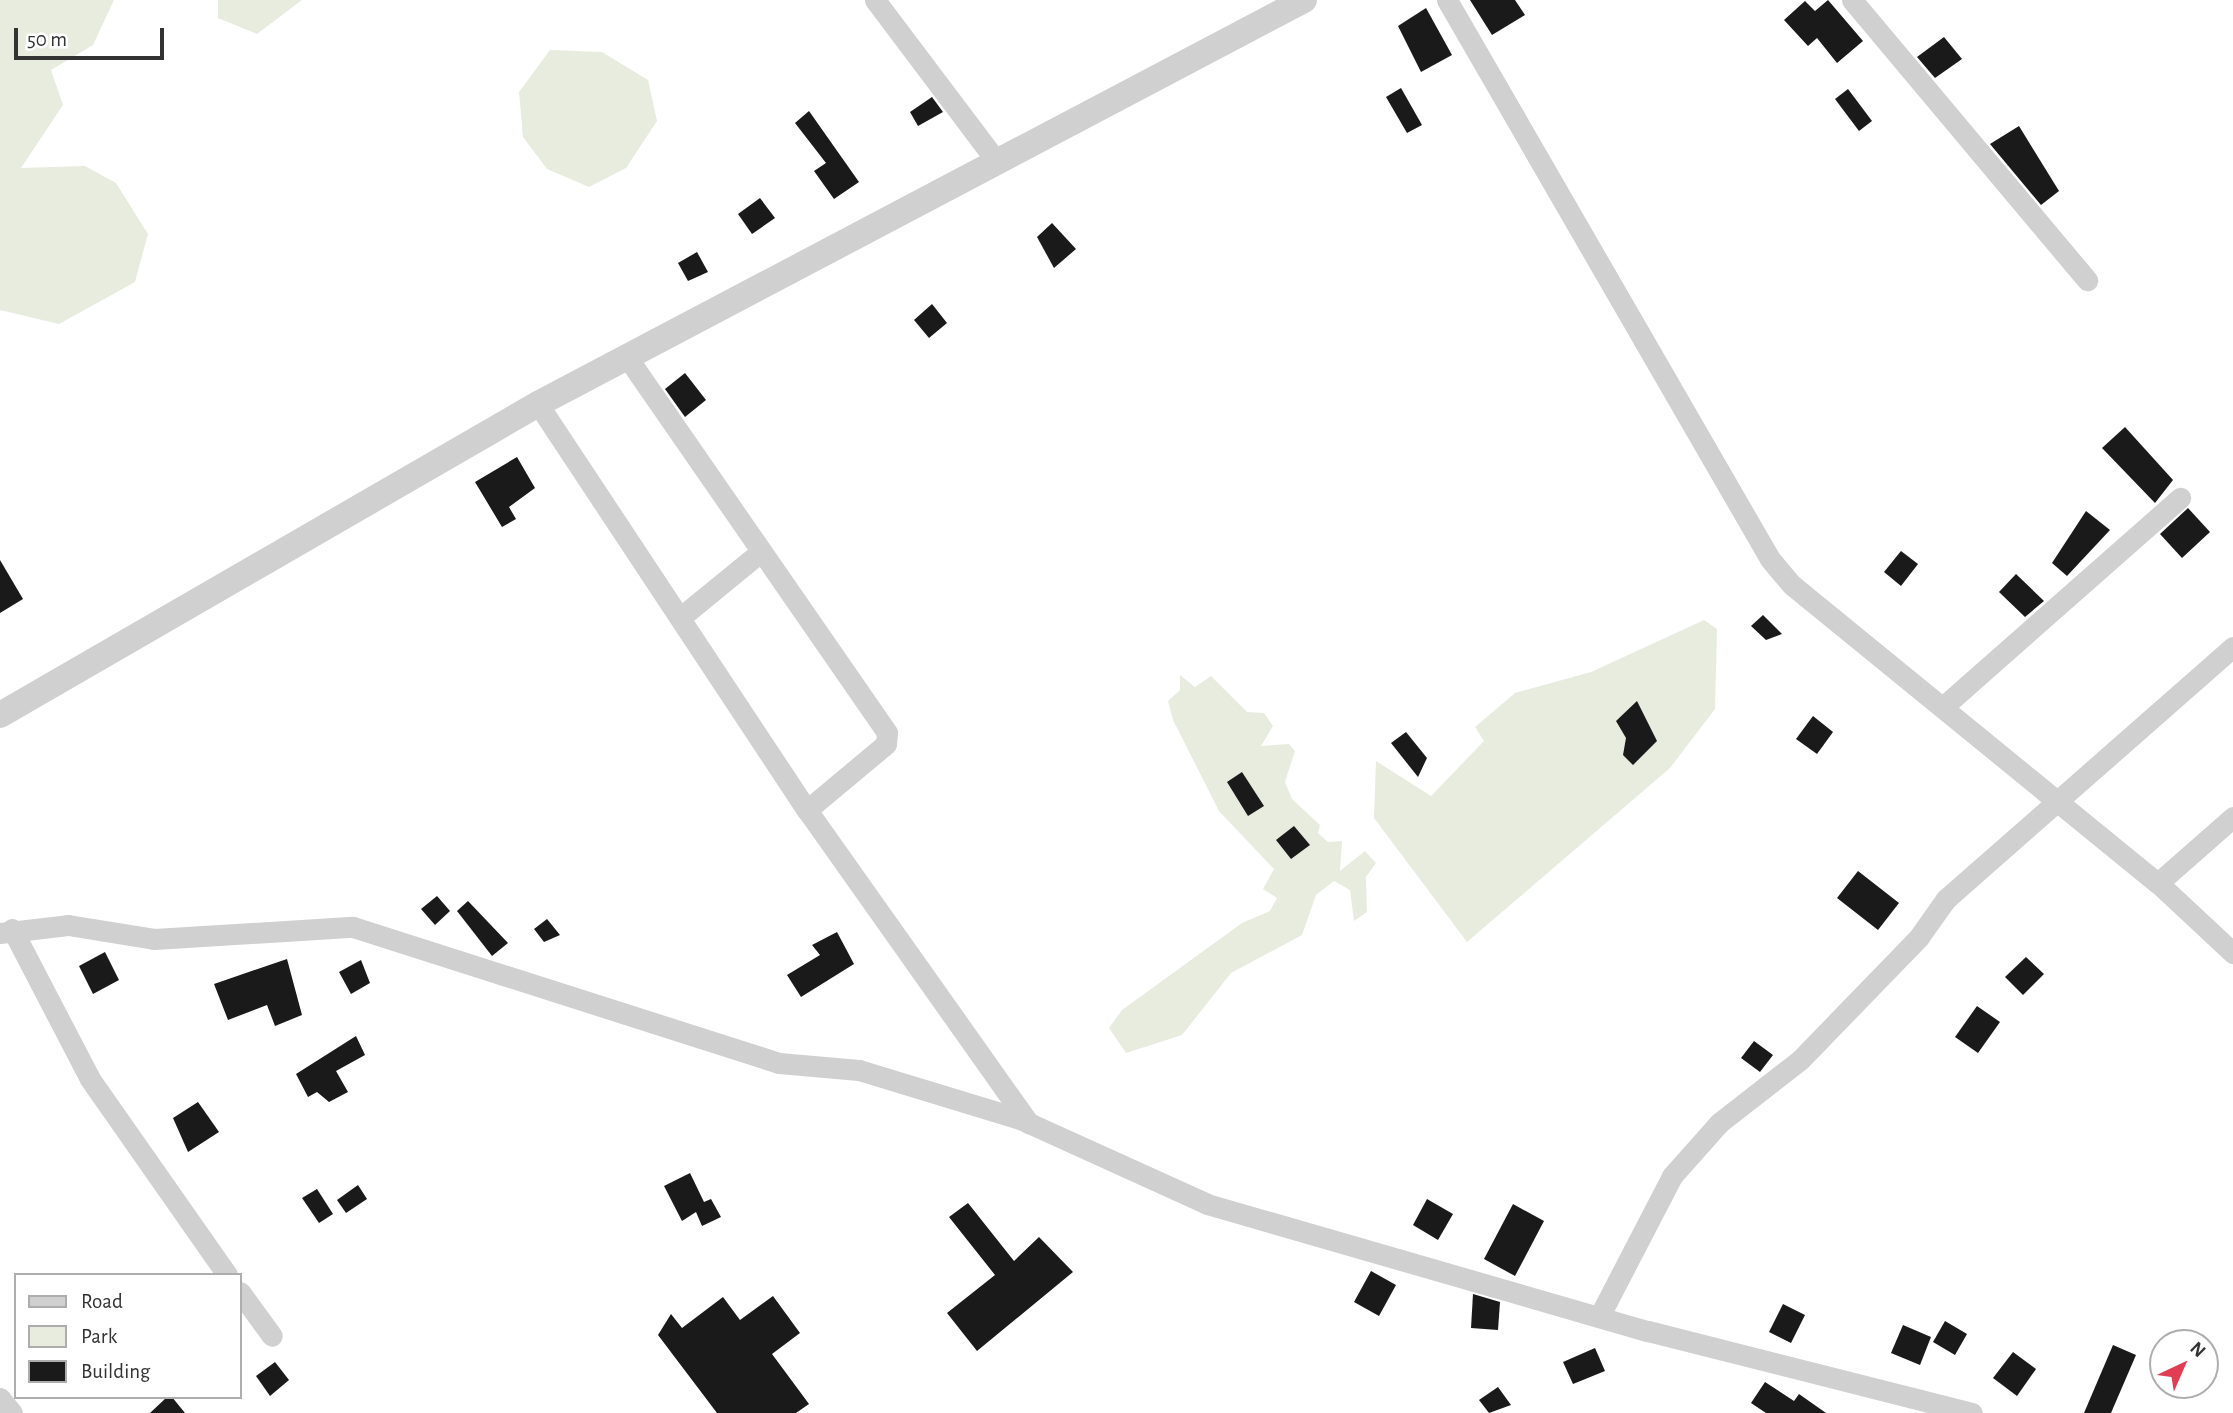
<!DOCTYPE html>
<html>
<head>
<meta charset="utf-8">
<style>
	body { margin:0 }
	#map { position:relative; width:2233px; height:1413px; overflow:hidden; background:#fff; font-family:"Alegreya Sans",sans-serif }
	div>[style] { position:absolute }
	.green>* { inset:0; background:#e7ecdf }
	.building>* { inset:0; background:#1a1a1a }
	.minor>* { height:21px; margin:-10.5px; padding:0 10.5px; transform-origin:10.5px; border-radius:10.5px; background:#d0d0d0 }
	.tertiary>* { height:26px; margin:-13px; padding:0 13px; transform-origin:13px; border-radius:13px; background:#d0d0d0 }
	span { translate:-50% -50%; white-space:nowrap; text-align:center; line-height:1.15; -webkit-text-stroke:7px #fff; paint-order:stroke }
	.legend { position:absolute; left:14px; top:1273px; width:228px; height:126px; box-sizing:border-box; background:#fff; border:2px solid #adadad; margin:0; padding:9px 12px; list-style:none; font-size:21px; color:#333 }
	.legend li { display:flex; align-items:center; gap:14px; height:35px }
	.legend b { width:35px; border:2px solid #adadad }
	.north { position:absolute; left:2149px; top:1329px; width:70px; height:70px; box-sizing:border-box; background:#fff; border:2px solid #adadad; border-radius:50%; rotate:44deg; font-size:19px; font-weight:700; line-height:28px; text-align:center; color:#333 }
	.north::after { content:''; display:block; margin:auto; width:24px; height:32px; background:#e13e53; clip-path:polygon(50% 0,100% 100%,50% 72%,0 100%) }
	.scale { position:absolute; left:14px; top:28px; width:150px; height:32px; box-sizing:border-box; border:4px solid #333; border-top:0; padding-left:9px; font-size:21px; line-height:24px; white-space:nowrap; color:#333; -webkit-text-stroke:5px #fff; paint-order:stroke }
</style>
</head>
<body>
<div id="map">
	<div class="green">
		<i style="clip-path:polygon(0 0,114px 0,93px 45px,51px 70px,63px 105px,21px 168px,85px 166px,116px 183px,148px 234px,135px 282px,59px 324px,0 310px)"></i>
		<i style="clip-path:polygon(218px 0,302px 0,257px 34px,218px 18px)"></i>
		<i style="clip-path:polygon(550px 50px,602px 52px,648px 80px,657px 121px,626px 168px,589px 187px,547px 169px,523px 137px,519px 92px)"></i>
		<i style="clip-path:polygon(1704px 620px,1717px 629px,1715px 709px,1670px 768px,1467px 942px,1374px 818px,1376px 761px,1431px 796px,1484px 741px,1475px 727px,1515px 693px,1591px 672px)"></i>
		<i style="clip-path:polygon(1180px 675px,1195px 687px,1211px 676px,1247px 712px,1264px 713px,1273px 726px,1261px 746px,1289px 744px,1295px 751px,1285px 782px,1292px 799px,1320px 825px,1318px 833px,1328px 842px,1342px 841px,1340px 871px,1365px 851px,1376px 863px,1366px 877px,1367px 912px,1354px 921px,1350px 890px,1334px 881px,1316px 895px,1302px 935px,1231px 973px,1182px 1035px,1126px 1053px,1109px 1028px,1122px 1010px,1242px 923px,1270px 911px,1277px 898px,1263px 889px,1274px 869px,1219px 811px,1173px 720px,1168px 701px,1180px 690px)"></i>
	</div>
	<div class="building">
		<i style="clip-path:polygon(1470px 0,1515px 0,1525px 15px,1492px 35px)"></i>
		<i style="clip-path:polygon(1828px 0,1863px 41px,1837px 63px,1817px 38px,1808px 46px,1784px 20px,1805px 1px,1815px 11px)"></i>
		<i style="clip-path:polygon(1426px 8px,1452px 55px,1421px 72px,1398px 26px)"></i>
		<i style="clip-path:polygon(1944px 37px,1962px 59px,1935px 78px,1917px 57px)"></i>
		<i style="clip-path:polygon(1401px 88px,1422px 125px,1407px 133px,1386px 97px)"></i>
		<i style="clip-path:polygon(1848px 89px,1872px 121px,1859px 131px,1835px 99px)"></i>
		<i style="clip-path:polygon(932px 97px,943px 112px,918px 126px,910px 112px)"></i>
		<i style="clip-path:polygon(809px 111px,859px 182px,834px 199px,814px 171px,826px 163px,795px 123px)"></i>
		<i style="clip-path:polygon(2019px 126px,2059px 191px,2041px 205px,1990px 144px)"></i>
		<i style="clip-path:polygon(760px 198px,775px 218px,752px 234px,738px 214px)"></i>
		<i style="clip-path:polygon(1052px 223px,1076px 249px,1054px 268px,1037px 237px)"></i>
		<i style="clip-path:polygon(697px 252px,708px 272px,688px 281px,678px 263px)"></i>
		<i style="clip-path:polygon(932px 304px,947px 323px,929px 338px,914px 320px)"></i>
		<i style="clip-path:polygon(685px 373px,706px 400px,685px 417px,665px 389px)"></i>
		<i style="clip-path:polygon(2125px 427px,2173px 480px,2155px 503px,2102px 448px)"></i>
		<i style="clip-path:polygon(517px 457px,535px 488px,509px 507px,516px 519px,502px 527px,475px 482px)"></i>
		<i style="clip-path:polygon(2188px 508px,2210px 532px,2182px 558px,2160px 534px)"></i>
		<i style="clip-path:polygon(2086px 511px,2110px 530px,2067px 576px,2052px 563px)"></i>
		<i style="clip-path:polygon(1901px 551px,1918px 564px,1901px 586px,1884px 572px)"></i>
		<i style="clip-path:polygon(0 560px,23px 599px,0 613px)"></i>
		<i style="clip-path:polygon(2016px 574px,2044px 601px,2025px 617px,1999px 592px)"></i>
		<i style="clip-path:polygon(1763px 615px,1782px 634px,1766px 640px,1751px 626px)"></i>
		<i style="clip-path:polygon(1637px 701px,1657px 741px,1633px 765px,1623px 755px,1626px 738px,1616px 721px)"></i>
		<i style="clip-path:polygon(1813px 716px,1833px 732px,1817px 754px,1796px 739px)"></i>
		<i style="clip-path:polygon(1406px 732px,1427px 758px,1418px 777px,1391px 743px)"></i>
		<i style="clip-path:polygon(1242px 772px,1264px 806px,1248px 816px,1227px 782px)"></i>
		<i style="clip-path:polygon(1294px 826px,1310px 845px,1291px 859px,1276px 840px)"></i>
		<i style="clip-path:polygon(1858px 871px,1899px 903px,1878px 930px,1837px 898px)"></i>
		<i style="clip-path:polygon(437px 896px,450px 911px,435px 925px,421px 909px)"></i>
		<i style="clip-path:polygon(468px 901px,508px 943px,492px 956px,457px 911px)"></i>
		<i style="clip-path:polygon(547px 919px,560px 935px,544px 942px,534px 929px)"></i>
		<i style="clip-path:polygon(837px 932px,854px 964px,801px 997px,787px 975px,820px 955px,812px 945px)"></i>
		<i style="clip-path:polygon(105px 952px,119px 980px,93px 994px,79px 966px)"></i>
		<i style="clip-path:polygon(2026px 957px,2044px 974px,2023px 995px,2005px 977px)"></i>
		<i style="clip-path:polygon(287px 959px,302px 1015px,275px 1026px,267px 1005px,228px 1020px,214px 984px)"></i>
		<i style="clip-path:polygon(361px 960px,370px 983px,351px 994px,339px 972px)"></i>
		<i style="clip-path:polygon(1977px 1006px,2000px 1022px,1978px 1053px,1955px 1037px)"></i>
		<i style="clip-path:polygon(356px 1036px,365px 1055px,336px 1071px,348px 1092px,329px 1102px,317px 1092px,308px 1097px,296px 1074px)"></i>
		<i style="clip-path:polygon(1754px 1041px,1773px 1055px,1760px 1072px,1741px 1058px)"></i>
		<i style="clip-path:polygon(198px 1102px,219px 1132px,188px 1152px,173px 1118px)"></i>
		<i style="clip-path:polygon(690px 1173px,704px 1202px,711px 1199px,721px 1217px,702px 1226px,696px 1212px,682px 1221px,664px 1186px)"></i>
		<i style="clip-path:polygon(358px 1185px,367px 1199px,346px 1213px,337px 1200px)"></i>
		<i style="clip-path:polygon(317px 1189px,333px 1214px,319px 1223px,302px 1198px)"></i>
		<i style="clip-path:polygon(1427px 1199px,1453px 1214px,1438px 1240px,1413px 1225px)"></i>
		<i style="clip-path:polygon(968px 1203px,1014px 1261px,1039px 1237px,1073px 1272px,977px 1351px,947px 1313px,995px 1275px,949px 1217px)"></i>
		<i style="clip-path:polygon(1513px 1204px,1544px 1221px,1515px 1276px,1484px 1259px)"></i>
		<i style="clip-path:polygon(1371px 1271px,1396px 1285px,1379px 1316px,1354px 1302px)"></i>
		<i style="clip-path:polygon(1473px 1294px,1500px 1302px,1498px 1330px,1471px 1328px)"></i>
		<i style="clip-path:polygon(773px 1296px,800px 1333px,772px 1354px,809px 1404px,796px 1413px,717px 1413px,658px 1335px,671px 1314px,682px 1328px,723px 1297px,740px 1320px)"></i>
		<i style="clip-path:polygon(1783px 1304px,1805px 1315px,1791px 1343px,1769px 1332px)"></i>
		<i style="clip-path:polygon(1945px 1321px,1967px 1334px,1955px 1355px,1933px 1342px)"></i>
		<i style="clip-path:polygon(1903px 1325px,1931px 1337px,1920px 1365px,1891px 1353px)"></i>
		<i style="clip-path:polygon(2113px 1345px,2136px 1355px,2111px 1413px,2084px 1413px)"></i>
		<i style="clip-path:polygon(1595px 1348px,1605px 1371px,1573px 1384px,1563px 1362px)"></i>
		<i style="clip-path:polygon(2013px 1352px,2036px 1369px,2017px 1396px,1993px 1378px)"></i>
		<i style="clip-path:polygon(275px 1362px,289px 1380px,270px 1396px,256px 1376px)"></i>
		<i style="clip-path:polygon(1765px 1382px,1794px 1401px,1799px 1394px,1826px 1413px,1766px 1413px,1751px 1403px)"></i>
		<i style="clip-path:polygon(1498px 1387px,1511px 1405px,1489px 1413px,1479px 1400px)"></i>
		<i style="clip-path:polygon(167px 1397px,172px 1397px,185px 1413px,150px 1413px)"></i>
	</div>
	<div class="minor">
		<i style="left:875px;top:0;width:203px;rotate:53deg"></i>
		<i style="left:1447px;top:0;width:646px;rotate:59.98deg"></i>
		<i style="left:1770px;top:559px;width:34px;rotate:50deg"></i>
		<i style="left:1792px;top:585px;width:472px;rotate:39.2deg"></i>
		<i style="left:2158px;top:883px;width:103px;rotate:43deg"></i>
		<i style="left:1852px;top:0;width:366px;rotate:50deg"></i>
		<i style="left:627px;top:357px;width:457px;rotate:55.3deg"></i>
		<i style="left:887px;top:733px;width:11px;rotate:95deg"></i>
		<i style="left:886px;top:744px;width:103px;rotate:140.1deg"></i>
		<i style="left:538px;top:404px;width:487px;rotate:56.5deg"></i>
		<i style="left:807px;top:810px;width:384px;rotate:54.7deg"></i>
		<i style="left:681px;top:617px;width:99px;rotate:-39.3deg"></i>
		<i style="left:1944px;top:706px;width:315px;rotate:-41.4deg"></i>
		<i style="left:2158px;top:883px;width:100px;rotate:-41.3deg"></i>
		<i style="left:12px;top:929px;width:169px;rotate:62.5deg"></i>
		<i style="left:90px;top:1079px;width:239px;rotate:55deg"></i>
		<i style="left:0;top:933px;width:68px;rotate:-6.7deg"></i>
		<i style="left:68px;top:925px;width:87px;rotate:9.2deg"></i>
		<i style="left:154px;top:939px;width:199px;rotate:-3.5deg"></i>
		<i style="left:353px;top:927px;width:447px;rotate:17.7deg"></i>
		<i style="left:779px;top:1063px;width:80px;rotate:5deg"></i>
		<i style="left:859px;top:1070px;width:168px;rotate:16.9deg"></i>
		<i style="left:1020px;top:1119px;width:205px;rotate:24.4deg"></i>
		<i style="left:1207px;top:1204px;width:459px;rotate:16.1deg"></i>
		<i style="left:1648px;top:1331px;width:334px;rotate:14.2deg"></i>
		<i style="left:240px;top:1292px;width:54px;rotate:54deg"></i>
		<i style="left:1599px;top:1317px;width:159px;rotate:-62.6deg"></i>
		<i style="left:1672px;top:1176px;width:71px;rotate:-48.4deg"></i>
		<i style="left:1719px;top:1123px;width:103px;rotate:-37.9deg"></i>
		<i style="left:1800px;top:1060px;width:171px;rotate:-45.9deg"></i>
		<i style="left:1919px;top:937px;width:47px;rotate:-54.6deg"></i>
		<i style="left:1946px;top:899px;width:382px;rotate:-41.3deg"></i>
		<i style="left:0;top:1398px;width:19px;rotate:51deg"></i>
	</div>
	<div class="tertiary">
		<i style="left:0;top:715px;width:621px;rotate:-30.03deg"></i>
		<i style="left:538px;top:404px;width:866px;rotate:-27.81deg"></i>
	</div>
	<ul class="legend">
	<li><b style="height:9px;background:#d0d0d0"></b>Road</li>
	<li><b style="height:19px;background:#e7ecdf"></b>Park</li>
	<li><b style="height:19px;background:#1a1a1a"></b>Building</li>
	</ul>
	<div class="north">N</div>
	<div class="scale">50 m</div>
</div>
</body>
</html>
